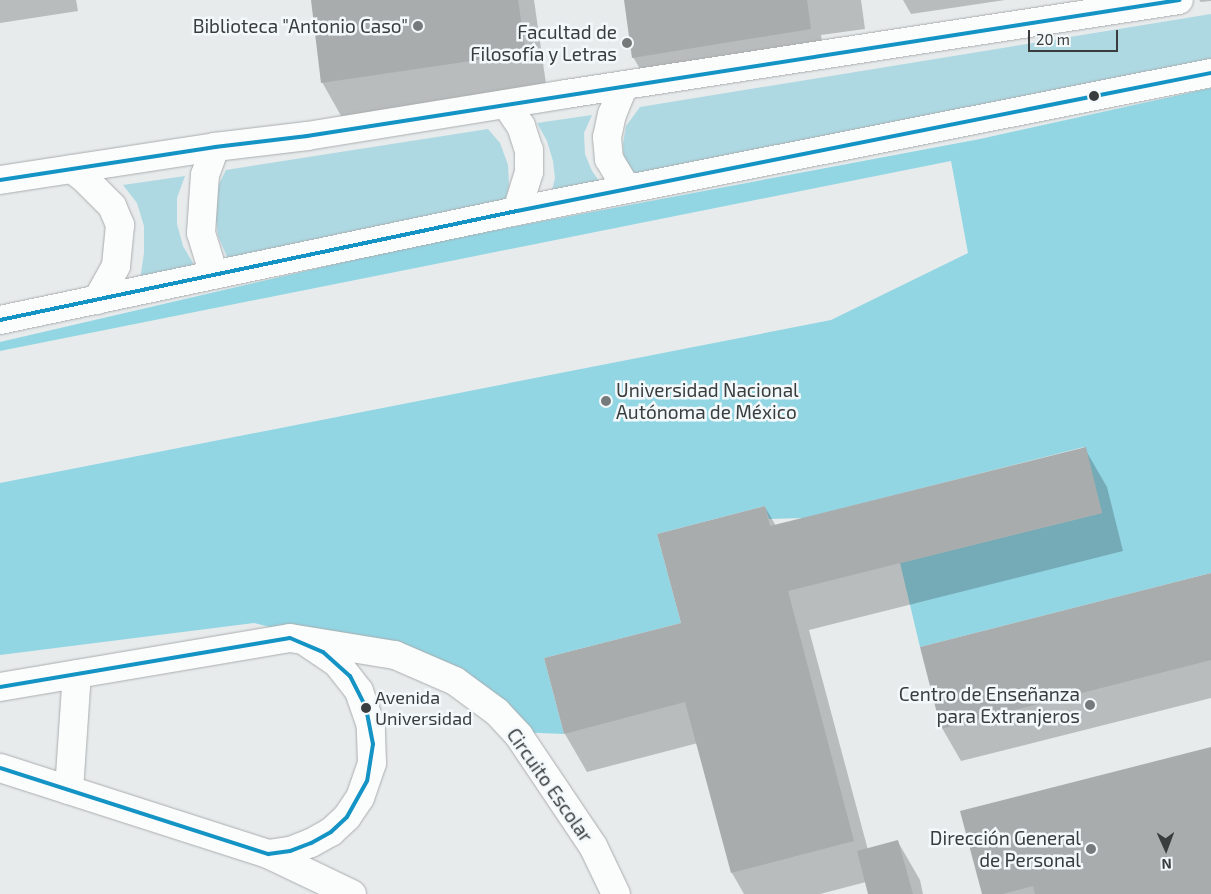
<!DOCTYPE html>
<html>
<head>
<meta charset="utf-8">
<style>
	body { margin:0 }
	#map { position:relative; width:1211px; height:894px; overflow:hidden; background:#e7ebec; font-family:"Exo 2",sans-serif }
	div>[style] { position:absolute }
	.green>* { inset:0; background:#aed8e2 }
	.forest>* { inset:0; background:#92d6e4 }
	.shadow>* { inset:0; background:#0003 }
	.building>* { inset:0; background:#a9acad }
	.roads { filter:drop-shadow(0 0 1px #aaadae) drop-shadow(0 0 1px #aaadae) }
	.minor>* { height:28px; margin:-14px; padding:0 14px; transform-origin:14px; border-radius:14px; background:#fbfcfc }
	.bus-1>* { height:4px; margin:-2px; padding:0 2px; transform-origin:2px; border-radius:2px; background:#1493c5 }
	.dots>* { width:14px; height:14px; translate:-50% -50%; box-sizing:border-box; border:2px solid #f3f9fb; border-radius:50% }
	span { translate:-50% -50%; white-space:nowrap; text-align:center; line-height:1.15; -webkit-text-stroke:5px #f3f9fb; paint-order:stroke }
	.bus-label { font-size:18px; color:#3a3d3d }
	.left { translate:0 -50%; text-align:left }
	.poi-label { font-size:19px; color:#3a3d3d }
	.right { translate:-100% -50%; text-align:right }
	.street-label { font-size:19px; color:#3a3d3d }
	.north { position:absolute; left:1141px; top:824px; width:50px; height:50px; -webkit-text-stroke:4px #f3f9fb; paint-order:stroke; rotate:178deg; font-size:14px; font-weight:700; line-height:20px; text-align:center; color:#3a3d3d }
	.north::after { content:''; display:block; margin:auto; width:18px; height:22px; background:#3a3d3d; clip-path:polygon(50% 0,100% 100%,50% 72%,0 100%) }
	.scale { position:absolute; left:1028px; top:30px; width:90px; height:22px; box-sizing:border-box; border:2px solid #3a3d3d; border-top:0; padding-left:6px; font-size:15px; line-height:18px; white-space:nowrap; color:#3a3d3d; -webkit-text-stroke:4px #f3f9fb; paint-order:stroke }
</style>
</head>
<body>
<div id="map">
	<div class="green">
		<i style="clip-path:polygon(1211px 14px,1211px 59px,635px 179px,624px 163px,623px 144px,626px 126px,640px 107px)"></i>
		<i style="clip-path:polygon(592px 115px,584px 133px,585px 154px,592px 171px,602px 185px,551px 194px,555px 178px,553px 161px,547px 141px,537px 123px)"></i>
		<i style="clip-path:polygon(488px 129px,500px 143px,508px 165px,509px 186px,504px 205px,228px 259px,218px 236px,215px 210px,217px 188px,226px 170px)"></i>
		<i style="clip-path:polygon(185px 176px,177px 198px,177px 224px,183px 246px,196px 268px,140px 280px,144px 253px,144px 226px,137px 203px,123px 185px)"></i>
	</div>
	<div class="forest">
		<i style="clip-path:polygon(1211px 88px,1211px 573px,920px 647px,900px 563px,1102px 513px,1084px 447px,804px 518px,769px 519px,765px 506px,657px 534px,681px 623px,544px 658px,564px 734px,515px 732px,460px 684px,365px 650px,254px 623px,0 655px,0 483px,831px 320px,968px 253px,951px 161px,0 351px,0 342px,422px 244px,980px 139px)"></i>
	</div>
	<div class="shadow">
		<i style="clip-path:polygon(0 0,76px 0,78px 11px,0 23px)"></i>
		<i style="clip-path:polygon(313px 0,534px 0,547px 91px,344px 121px,322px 82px)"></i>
		<i style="clip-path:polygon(625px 0,861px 0,865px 29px,821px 35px,823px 50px,646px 79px,633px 57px)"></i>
		<i style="clip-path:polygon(903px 0,1005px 0,911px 14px)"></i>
		<i style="clip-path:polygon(1199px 0,1211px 0,1211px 1px,1201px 2px)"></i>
		<i style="clip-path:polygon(1085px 449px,1107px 487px,1123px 551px,809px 630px,868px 850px,898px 842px,920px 880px,923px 894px,869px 894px,866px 882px,820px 894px,744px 894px,732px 873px,698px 743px,587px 772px,565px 734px,682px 624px,765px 507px,776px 526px)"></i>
		<i style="clip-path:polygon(1211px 574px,1211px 698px,961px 761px,942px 728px)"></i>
		<i style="clip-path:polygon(1211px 748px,1211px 894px,984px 894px)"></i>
	</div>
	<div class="building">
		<i style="clip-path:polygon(311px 0,518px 0,526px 53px,321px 83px)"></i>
		<i style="clip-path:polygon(624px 0,807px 0,811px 29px,632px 58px)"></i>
		<i style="clip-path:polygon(1086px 447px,1102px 513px,788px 591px,854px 841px,731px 873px,685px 702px,564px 734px,544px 658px,681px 623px,657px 534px,765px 506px,770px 526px)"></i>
		<i style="clip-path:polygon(1211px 573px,1211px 660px,941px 729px,920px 647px)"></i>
		<i style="clip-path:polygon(1211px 747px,1211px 894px,1035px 894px,1033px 886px,1003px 894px,982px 894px,960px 811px)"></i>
		<i style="clip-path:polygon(898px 840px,913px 894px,868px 894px,857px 851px)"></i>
	</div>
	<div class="roads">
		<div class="minor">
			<i style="left:624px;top:85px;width:31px;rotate:112deg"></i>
			<i style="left:612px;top:114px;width:24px;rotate:102deg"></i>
			<i style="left:607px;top:137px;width:22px;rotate:85deg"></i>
			<i style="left:609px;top:159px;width:35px;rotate:59deg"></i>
			<i style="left:506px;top:104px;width:27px;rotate:56deg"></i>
			<i style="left:521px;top:126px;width:25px;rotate:72deg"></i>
			<i style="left:529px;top:150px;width:22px;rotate:90deg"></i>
			<i style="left:529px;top:172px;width:41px;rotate:107.1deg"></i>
			<i style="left:72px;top:169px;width:15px;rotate:37deg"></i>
			<i style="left:84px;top:178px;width:40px;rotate:45deg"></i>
			<i style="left:112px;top:206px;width:21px;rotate:67deg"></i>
			<i style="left:120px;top:225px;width:41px;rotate:95.6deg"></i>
			<i style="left:116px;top:266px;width:39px;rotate:119deg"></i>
			<i style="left:0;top:180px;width:218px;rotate:-8.7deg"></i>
			<i style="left:215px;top:147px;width:93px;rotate:-6.8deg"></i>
			<i style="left:307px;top:136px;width:262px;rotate:-9.2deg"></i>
			<i style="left:566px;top:94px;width:620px;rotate:-8.72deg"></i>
			<i style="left:214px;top:275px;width:44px;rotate:-107.2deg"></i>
			<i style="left:201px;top:233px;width:58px;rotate:-86.1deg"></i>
			<i style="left:205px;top:175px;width:30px;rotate:-70deg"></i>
			<i style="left:0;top:320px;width:528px;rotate:-11.91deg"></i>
			<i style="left:517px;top:211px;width:708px;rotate:-11.25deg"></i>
			<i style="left:0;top:687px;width:294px;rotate:-9.6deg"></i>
			<i style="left:290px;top:638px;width:106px;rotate:9.2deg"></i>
			<i style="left:395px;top:655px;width:65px;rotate:23.4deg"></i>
			<i style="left:455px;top:681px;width:52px;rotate:36.4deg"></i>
			<i style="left:497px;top:712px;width:33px;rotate:47deg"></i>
			<i style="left:519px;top:736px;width:133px;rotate:56.1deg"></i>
			<i style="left:593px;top:846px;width:53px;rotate:64.4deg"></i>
			<i style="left:0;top:768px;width:281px;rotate:17.8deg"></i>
			<i style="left:268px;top:854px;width:93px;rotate:25.5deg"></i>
			<i style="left:69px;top:790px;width:116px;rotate:-86.1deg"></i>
			<i style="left:268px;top:854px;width:22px;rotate:-8deg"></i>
			<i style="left:290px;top:851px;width:22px;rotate:-21deg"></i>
			<i style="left:311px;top:843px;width:23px;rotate:-29deg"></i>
			<i style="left:331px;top:832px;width:22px;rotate:-43deg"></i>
			<i style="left:347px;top:817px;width:23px;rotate:-56deg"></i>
			<i style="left:360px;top:798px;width:37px;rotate:-71deg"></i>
			<i style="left:372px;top:763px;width:37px;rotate:-92deg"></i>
			<i style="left:371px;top:726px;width:37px;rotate:-109deg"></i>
			<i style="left:359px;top:691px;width:36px;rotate:-128deg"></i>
			<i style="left:337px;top:663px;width:34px;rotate:-146deg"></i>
		</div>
	</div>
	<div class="bus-1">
		<i style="left:0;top:180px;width:218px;rotate:-8.7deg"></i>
		<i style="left:215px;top:147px;width:93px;rotate:-6.8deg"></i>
		<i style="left:307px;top:136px;width:883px;rotate:-8.86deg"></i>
		<i style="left:0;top:320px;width:528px;rotate:-11.91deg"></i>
		<i style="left:517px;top:211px;width:708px;rotate:-11.25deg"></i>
		<i style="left:0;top:687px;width:294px;rotate:-9.6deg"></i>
		<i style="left:290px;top:638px;width:36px;rotate:23deg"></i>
		<i style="left:323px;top:652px;width:36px;rotate:42deg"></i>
		<i style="left:350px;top:676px;width:36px;rotate:63deg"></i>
		<i style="left:366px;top:708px;width:37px;rotate:79deg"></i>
		<i style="left:373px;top:744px;width:37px;rotate:99deg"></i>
		<i style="left:367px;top:781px;width:41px;rotate:119.1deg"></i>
		<i style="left:347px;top:817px;width:22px;rotate:137deg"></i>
		<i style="left:331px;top:832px;width:23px;rotate:151deg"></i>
		<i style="left:311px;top:843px;width:22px;rotate:159deg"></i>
		<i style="left:290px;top:851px;width:22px;rotate:172deg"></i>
		<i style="left:268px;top:854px;width:281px;rotate:-162.2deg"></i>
	</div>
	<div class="dots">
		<i style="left:418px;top:26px;background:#777a7a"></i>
		<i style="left:627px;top:43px;background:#777a7a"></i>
		<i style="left:1094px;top:96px;background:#3a3d3d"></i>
		<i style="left:606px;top:401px;background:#777a7a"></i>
		<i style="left:1090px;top:705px;background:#777a7a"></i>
		<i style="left:366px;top:708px;background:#3a3d3d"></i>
		<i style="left:1091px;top:849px;background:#777a7a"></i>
	</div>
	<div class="bus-label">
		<span class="left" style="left:375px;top:708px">Avenida<br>Universidad</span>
	</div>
	<div class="poi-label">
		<span class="right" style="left:408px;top:26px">Biblioteca "Antonio Caso"</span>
		<span class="right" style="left:617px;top:43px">Facultad de<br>Filosofía y Letras</span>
		<span class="left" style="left:616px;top:401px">Universidad Nacional<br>Autónoma de México</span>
		<span class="right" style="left:1080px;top:705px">Centro de Enseñanza<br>para Extranjeros</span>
		<span class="right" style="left:1081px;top:849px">Dirección General<br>de Personal</span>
	</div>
	<div class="street-label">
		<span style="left:550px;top:785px;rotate:55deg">Circuito Escolar</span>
	</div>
	<div class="north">N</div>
	<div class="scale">20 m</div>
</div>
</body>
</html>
